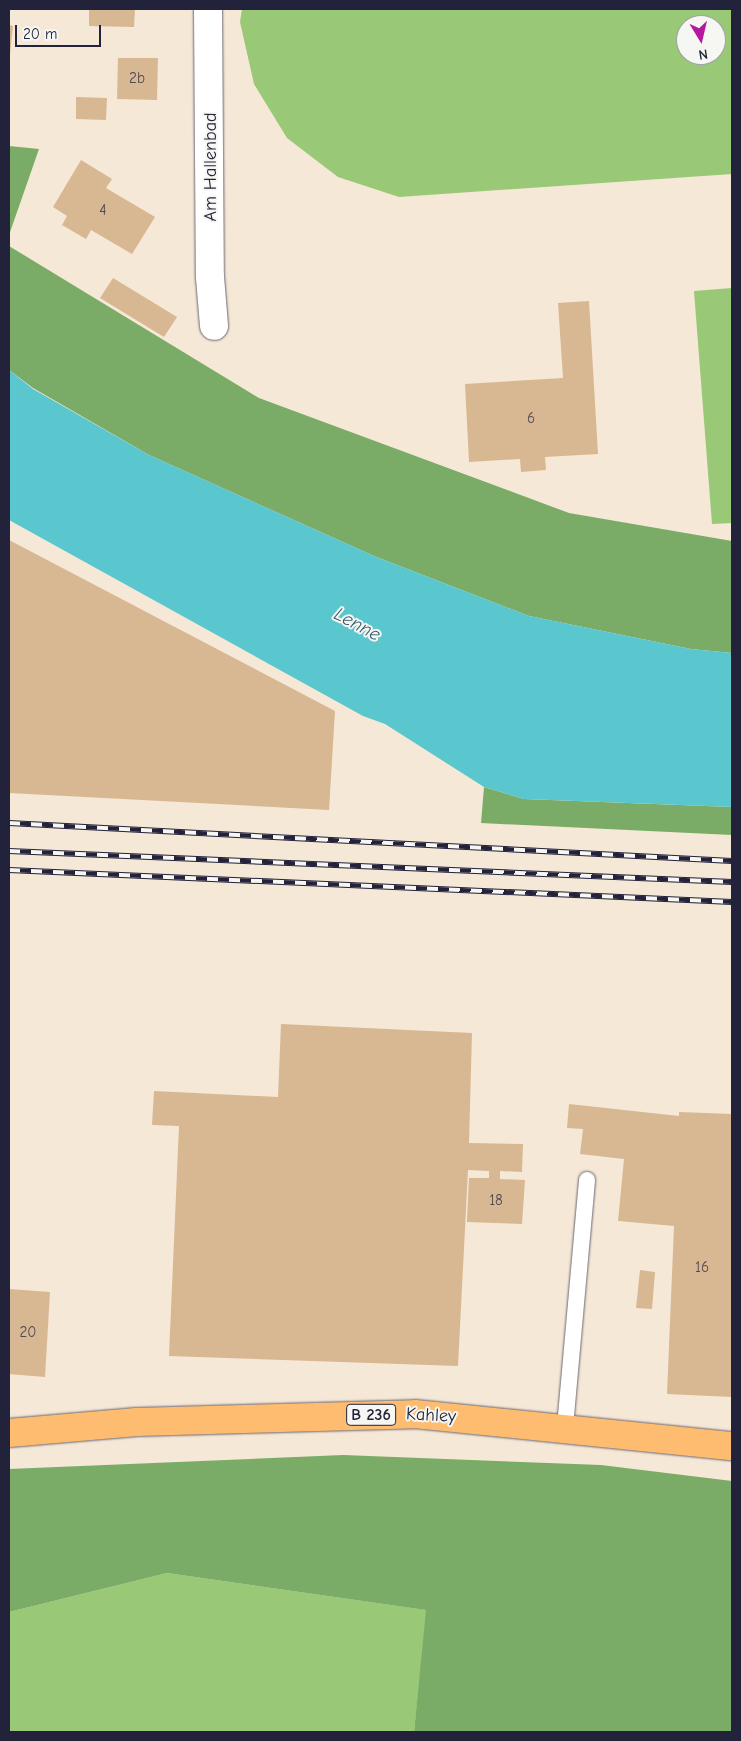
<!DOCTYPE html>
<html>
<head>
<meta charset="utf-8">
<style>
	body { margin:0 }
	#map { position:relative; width:741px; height:1741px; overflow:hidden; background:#f5e8d7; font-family:"Comic Neue",sans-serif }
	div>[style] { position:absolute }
	.green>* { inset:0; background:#99c876 }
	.forest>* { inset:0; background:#7aac67 }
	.water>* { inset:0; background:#5ac7cf }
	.building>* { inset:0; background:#d8b793 }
	.roads { filter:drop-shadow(0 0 1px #6c6772) drop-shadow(0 0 1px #6c6772) }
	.service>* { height:16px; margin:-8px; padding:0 8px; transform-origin:8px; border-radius:8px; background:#fff }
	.minor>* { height:28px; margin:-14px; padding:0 14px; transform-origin:14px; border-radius:14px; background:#fff }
	.primary>* { height:28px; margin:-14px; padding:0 14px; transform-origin:14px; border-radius:14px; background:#febc70 }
	.rail>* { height:5.5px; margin-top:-2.75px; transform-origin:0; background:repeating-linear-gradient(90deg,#f6f6f2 0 11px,#22223b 0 22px); box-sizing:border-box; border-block:1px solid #22223b }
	span { translate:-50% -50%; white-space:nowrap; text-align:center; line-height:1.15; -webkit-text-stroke:4px #f6f6f2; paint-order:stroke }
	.number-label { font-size:15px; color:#504751 }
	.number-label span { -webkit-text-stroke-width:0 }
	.shield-label span { padding:1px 4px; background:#f6f6f2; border:1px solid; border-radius:4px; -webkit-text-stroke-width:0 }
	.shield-label { font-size:16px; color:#22223b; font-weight:700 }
	.street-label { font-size:18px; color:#22223b }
	.water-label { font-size:19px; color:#365c6f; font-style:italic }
	.frame { position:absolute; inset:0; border:10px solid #22223b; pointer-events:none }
	.north { position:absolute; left:676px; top:15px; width:50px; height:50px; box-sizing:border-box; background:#f6f6f2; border:1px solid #a1a1a9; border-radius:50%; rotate:171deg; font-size:14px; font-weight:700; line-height:20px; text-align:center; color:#22223b }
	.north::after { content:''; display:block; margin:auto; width:18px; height:22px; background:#b5179e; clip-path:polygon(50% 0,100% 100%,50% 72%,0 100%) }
	.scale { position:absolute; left:15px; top:25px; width:86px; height:22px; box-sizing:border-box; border:2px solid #22223b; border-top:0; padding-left:6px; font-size:15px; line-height:18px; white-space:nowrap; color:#22223b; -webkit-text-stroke:4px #f6f6f2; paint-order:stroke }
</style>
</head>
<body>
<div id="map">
	<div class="green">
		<i style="clip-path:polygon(evenodd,242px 9px,732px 9px,732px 174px,399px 197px,338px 177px,287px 138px,254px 84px,240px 22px,242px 9px,686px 25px,716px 25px,716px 55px,686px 55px,686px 25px)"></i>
		<i style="clip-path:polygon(732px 288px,732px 523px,712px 524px,694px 291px)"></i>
		<i style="clip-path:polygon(167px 1573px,427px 1610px,414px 1732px,9px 1732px,9px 1612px)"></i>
	</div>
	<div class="forest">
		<i style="clip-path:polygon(9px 146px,39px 149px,9px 235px)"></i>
		<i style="clip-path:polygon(9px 246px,259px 398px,569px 513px,732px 541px,732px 653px,691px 649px,529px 616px,374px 556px,149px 455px,33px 388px,9px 370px)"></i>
		<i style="clip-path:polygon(484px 787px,524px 799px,732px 807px,732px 835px,481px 823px)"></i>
		<i style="clip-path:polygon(343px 1455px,601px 1465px,732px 1481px,732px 1732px,414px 1732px,426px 1610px,167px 1573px,9px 1612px,9px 1469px)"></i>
	</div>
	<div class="water">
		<i style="clip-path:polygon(9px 370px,33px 389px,149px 455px,374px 556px,529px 616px,691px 649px,732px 653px,732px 807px,524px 799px,484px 787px,385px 724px,363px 716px,9px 520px)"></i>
	</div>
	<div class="building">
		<i style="clip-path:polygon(89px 9px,135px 9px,134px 27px,89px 26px)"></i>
		<i style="clip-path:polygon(9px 25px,13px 26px,10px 55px,9px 55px)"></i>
		<i style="clip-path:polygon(118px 58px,158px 58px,157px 100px,117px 99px)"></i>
		<i style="clip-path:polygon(76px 97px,107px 98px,106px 120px,76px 119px)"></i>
		<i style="clip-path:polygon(81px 160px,112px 179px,106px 188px,155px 217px,132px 254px,91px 230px,86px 239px,62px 225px,67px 216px,53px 207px)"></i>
		<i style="clip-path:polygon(113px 278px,177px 317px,164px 337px,100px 298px)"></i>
		<i style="clip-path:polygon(589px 301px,598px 454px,545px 457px,546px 470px,521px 472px,520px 459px,469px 462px,465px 384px,563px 378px,558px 303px)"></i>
		<i style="clip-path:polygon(9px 540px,335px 711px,329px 810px,9px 793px)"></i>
		<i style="clip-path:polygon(281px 1024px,472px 1033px,469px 1143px,523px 1144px,522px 1172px,500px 1171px,500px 1179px,525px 1180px,522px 1224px,467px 1222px,469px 1178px,489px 1178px,489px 1171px,468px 1170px,458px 1366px,169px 1356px,179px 1126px,152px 1125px,154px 1091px,278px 1097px)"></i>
		<i style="clip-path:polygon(569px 1104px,679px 1116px,679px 1112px,732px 1114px,732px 1397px,667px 1394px,674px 1226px,618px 1221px,624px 1159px,580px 1154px,583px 1129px,567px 1128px)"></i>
		<i style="clip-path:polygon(640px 1270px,655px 1272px,652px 1309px,636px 1308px)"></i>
		<i style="clip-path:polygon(9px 1289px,50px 1292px,45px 1377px,9px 1374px)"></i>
	</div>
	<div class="roads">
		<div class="service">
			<i style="left:565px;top:1427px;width:248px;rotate:-84.9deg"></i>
		</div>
		<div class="minor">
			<i style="left:208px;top:9px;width:268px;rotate:89.6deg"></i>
			<i style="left:210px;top:277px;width:49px;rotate:85.3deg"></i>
		</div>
		<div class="primary">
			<i style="left:9px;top:1433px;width:128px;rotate:-4.9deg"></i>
			<i style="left:137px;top:1422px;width:278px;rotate:-1.6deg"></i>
			<i style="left:415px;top:1414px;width:319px;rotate:5.8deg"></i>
		</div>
	</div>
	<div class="rail">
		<i style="left:9px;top:823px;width:724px;rotate:3.01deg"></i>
		<i style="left:9px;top:851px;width:724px;rotate:2.46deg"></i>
		<i style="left:9px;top:870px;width:724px;rotate:2.53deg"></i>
	</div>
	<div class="number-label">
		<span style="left:137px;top:79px">2b</span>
		<span style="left:103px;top:211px">4</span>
		<span style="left:531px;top:419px">6</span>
		<span style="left:496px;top:1201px">18</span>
		<span style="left:702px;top:1268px">16</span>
		<span style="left:28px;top:1333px">20</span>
	</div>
	<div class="shield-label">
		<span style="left:371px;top:1415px">B 236</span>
	</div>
	<div class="street-label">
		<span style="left:211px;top:167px;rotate:-90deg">Am Hallenbad</span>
		<span style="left:431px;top:1416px;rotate:3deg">Kahley</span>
	</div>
	<div class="water-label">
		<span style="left:357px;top:625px;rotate:28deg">Lenne</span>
	</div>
	<div class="frame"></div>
	<div class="north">N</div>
	<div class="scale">20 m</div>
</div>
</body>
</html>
